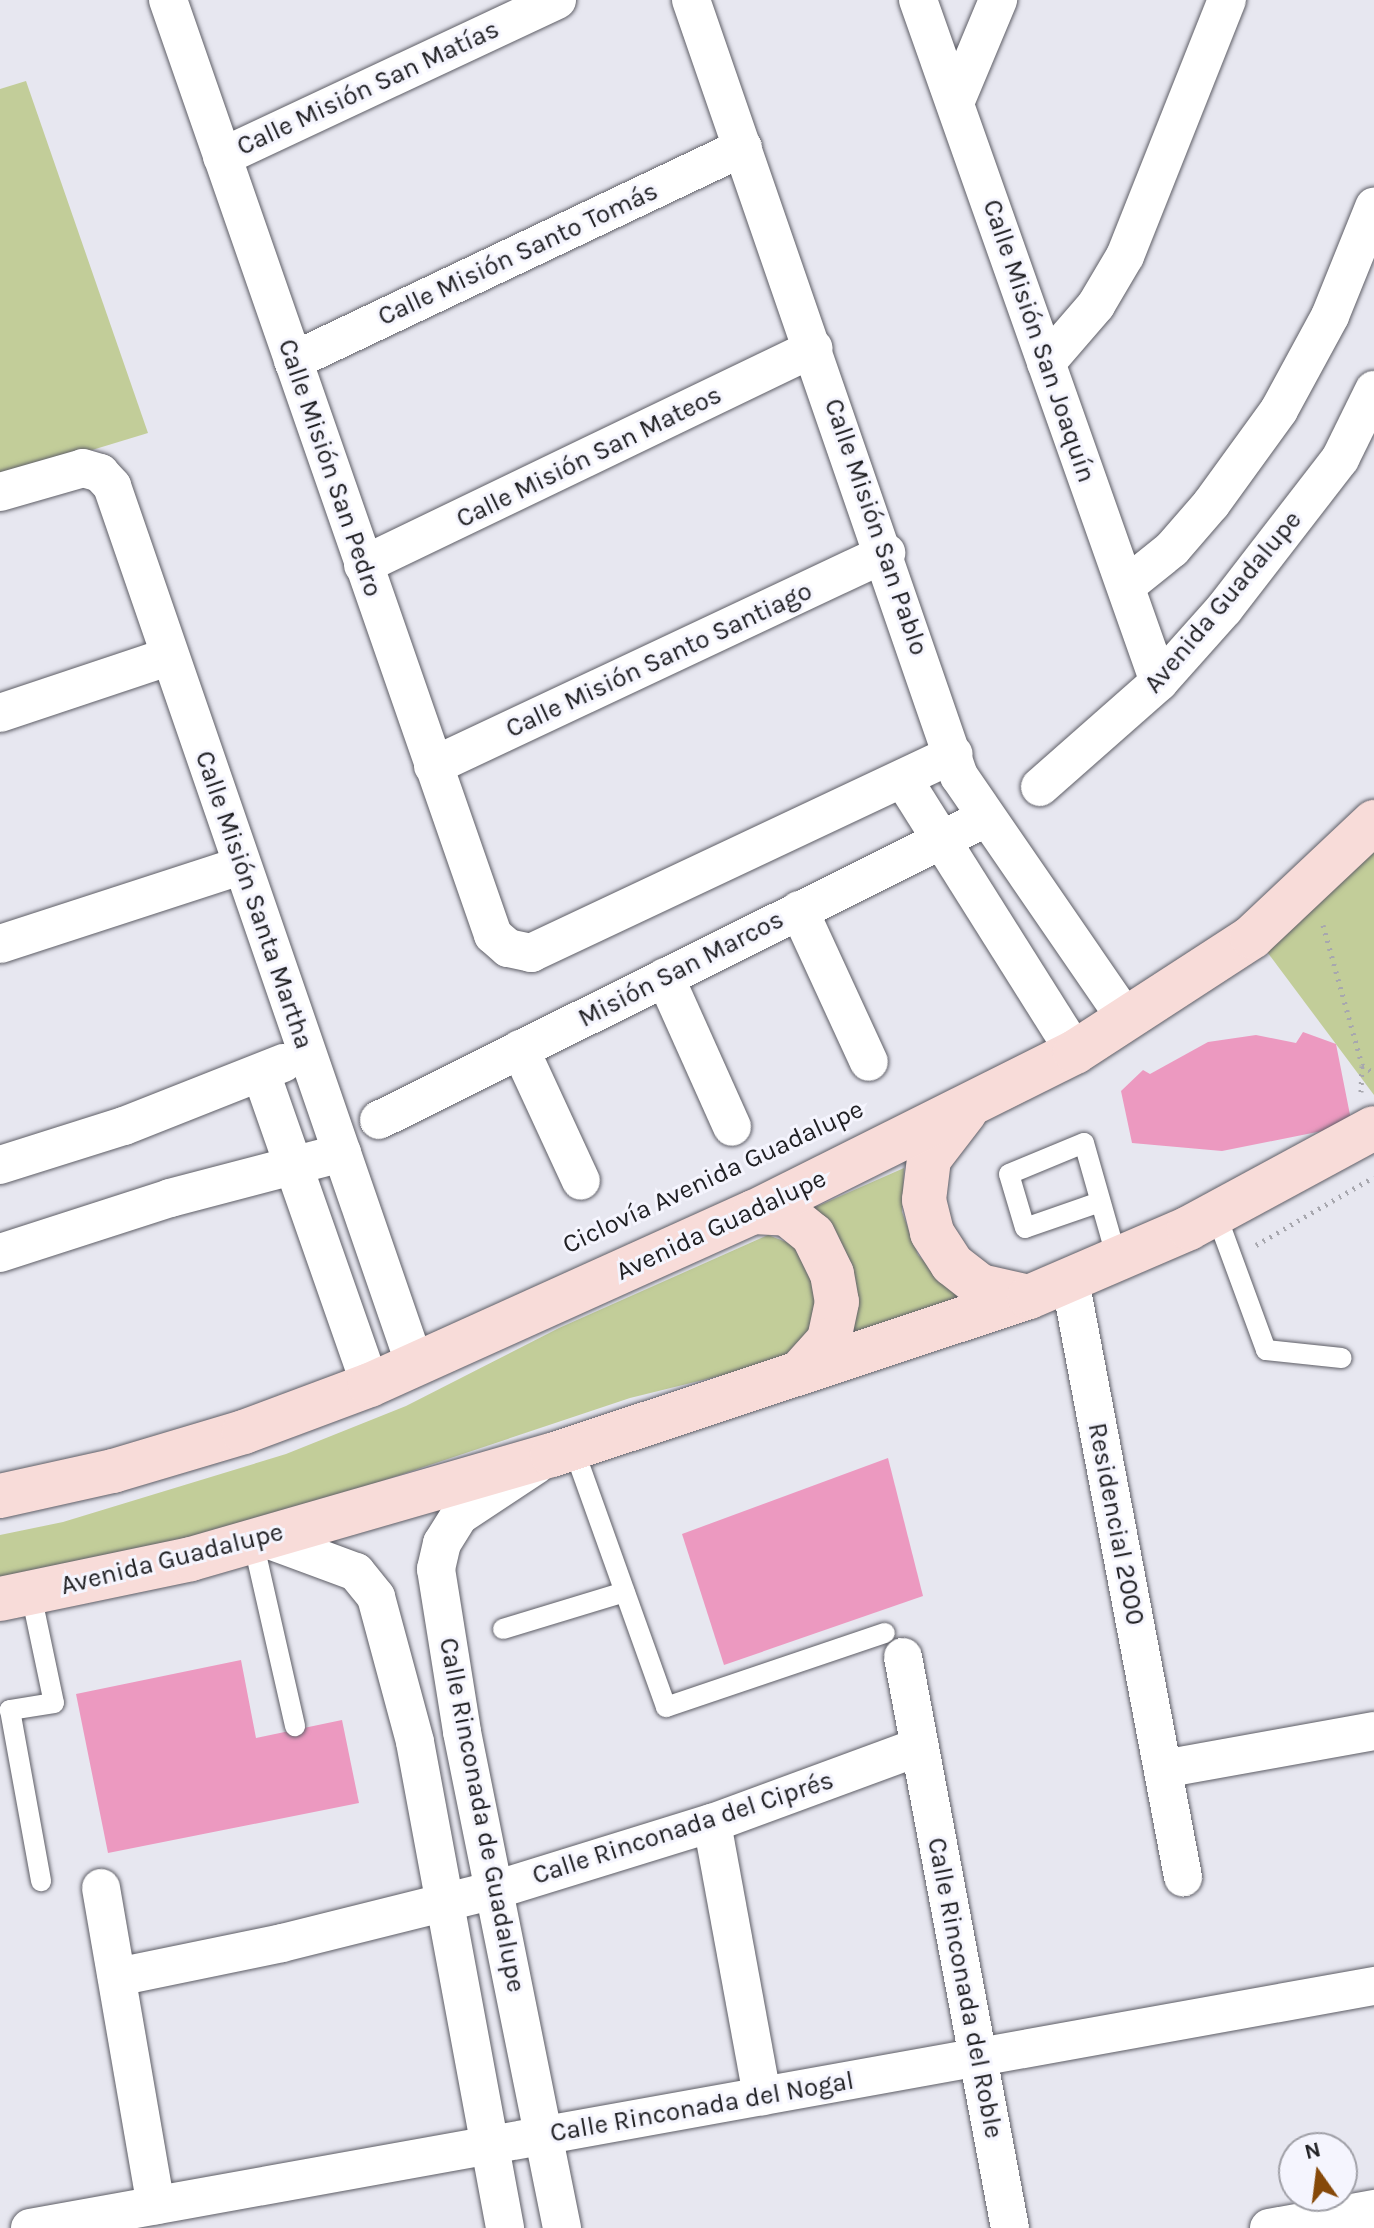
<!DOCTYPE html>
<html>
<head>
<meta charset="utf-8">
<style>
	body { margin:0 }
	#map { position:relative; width:1374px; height:2228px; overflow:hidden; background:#e7e7f0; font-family:Karla,sans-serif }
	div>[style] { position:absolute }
	.green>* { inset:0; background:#c2cd99 }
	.building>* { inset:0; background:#ec99c0 }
	.path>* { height:5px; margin-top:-2.5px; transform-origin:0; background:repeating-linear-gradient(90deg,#a7a7ae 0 2px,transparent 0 8px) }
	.roads { filter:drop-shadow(0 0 2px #5e5e66) drop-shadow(0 0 2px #5e5e66) }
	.lane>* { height:20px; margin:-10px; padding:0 10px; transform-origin:10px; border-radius:10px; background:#fff }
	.street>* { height:38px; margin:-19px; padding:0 19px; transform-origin:19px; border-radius:19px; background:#fff }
	.primary>* { height:44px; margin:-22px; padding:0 22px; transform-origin:22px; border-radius:22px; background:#f8dcd9 }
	span { translate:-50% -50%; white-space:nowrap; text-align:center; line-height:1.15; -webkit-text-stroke:6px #f5f5fe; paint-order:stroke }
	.street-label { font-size:26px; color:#212124 }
	.north { position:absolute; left:1278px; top:2132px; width:80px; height:80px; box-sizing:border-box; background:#f5f5fe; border:2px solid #a0a0a7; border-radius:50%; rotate:346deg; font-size:22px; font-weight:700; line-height:32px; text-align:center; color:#212124 }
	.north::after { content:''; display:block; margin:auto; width:28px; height:36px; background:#864909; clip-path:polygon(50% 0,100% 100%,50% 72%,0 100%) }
</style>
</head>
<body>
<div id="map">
	<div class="green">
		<i style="clip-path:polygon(26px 81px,148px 433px,0 478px,0 89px)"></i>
		<i style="clip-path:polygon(1374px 811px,1374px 1095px,1250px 929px)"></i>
		<i style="clip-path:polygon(904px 1168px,902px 1212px,918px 1255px,961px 1298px,845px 1338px,811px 1209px)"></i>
		<i style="clip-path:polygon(768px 1235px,799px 1247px,822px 1298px,813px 1335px,788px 1359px,630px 1398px,352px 1491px,176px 1541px,0 1580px,0 1535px,63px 1522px,286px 1454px,406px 1406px,559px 1328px)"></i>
	</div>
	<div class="building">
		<i style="clip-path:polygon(1303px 1032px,1336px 1044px,1352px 1125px,1222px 1151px,1132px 1143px,1121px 1091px,1143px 1070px,1150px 1074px,1208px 1042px,1256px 1035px,1296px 1043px)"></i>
		<i style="clip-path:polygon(888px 1458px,923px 1596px,724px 1665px,682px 1534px)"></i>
		<i style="clip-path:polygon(241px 1660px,256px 1738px,342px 1720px,359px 1803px,108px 1853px,76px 1694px)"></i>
	</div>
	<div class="path">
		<i style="left:1323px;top:925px;width:145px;rotate:74.4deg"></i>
		<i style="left:1362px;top:1065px;width:14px;rotate:34deg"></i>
		<i style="left:1361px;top:1092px;width:26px;rotate:-88deg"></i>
		<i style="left:1256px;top:1245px;width:136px;rotate:-30deg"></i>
	</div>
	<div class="roads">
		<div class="lane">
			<i style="left:1100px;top:1202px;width:79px;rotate:160.9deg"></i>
			<i style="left:1025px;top:1228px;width:56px;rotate:-106.5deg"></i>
			<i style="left:1009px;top:1174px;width:81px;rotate:-22.5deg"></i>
			<i style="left:1084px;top:1143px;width:121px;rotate:74.1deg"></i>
			<i style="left:1216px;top:1214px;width:145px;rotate:69.8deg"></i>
			<i style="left:1266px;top:1350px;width:76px;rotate:6deg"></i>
			<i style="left:573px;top:1447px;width:276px;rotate:70.3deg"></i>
			<i style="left:666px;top:1707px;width:231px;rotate:-18.7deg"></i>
			<i style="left:253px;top:1541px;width:190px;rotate:77.2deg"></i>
			<i style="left:31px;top:1594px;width:111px;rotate:78.1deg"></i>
			<i style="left:54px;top:1703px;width:45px;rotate:171deg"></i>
			<i style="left:10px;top:1710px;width:174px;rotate:79.7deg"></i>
			<i style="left:503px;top:1629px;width:127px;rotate:-16.9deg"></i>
		</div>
		<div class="street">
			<i style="left:168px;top:0;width:990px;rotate:70.83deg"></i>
			<i style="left:493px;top:935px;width:20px;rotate:41deg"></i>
			<i style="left:508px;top:948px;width:24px;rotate:12deg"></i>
			<i style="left:531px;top:953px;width:467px;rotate:-25.2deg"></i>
			<i style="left:691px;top:0;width:821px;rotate:70.95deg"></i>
			<i style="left:959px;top:776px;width:295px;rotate:55.5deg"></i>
			<i style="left:918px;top:0;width:723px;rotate:70.54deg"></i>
			<i style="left:955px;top:103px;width:112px;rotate:-67.3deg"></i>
			<i style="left:222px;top:157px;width:370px;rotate:-25.1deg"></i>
			<i style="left:293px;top:361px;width:498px;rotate:-25.4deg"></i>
			<i style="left:1046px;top:363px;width:77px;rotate:-49.2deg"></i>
			<i style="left:1096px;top:305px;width:57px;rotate:-59.4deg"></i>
			<i style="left:1125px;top:256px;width:276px;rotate:-68.3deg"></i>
			<i style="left:0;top:492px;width:86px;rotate:-16.1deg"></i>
			<i style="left:83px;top:468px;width:18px;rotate:16deg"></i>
			<i style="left:100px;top:473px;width:18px;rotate:47deg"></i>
			<i style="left:112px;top:486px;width:930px;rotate:70.98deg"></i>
			<i style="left:363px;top:565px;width:500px;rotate:-25.69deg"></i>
			<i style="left:1126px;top:586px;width:59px;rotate:-38.8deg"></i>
			<i style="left:1172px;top:549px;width:60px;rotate:-49.1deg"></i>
			<i style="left:1211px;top:504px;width:116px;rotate:-54.1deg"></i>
			<i style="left:1279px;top:410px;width:107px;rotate:-61.5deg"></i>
			<i style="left:1330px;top:316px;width:118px;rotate:-68deg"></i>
			<i style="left:0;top:713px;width:179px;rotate:-18.5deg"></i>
			<i style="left:433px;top:766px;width:501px;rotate:-25.18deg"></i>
			<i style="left:903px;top:779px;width:323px;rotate:57.8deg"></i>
			<i style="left:1040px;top:787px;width:159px;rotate:-41.4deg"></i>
			<i style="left:1159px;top:682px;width:98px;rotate:-48.3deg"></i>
			<i style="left:1224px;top:609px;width:190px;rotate:-52.3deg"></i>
			<i style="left:1340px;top:459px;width:77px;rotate:-63.8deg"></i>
			<i style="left:799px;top:910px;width:167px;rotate:65.3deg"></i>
			<i style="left:0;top:944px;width:252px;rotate:-18deg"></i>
			<i style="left:665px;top:977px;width:164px;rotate:65.9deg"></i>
			<i style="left:520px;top:1049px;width:145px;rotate:65.2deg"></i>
			<i style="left:261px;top:1073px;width:330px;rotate:70.7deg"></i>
			<i style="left:379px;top:1120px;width:676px;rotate:-26.45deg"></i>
			<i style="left:0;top:1165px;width:130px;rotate:-17.5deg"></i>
			<i style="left:124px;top:1126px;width:171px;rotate:-21.6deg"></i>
			<i style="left:0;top:1253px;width:179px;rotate:-17.9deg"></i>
			<i style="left:170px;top:1198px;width:178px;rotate:-14.7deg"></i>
			<i style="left:1070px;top:1280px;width:608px;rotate:79.28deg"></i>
			<i style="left:536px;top:1465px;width:92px;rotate:146.5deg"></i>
			<i style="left:459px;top:1516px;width:32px;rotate:122deg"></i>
			<i style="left:442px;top:1543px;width:27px;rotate:103deg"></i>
			<i style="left:436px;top:1569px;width:165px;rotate:80.9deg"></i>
			<i style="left:462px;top:1732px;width:506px;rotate:78.6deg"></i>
			<i style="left:264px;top:1538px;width:98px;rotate:20.3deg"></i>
			<i style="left:356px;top:1572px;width:32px;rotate:51deg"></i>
			<i style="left:376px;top:1597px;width:150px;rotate:74.9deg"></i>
			<i style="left:415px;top:1742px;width:494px;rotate:79.5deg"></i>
			<i style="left:903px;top:1657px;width:581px;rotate:79.39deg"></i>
			<i style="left:1163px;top:1769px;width:214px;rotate:-10.2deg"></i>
			<i style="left:712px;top:1823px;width:278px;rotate:79.6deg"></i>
			<i style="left:101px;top:1888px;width:322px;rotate:80.2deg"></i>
			<i style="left:117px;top:1977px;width:168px;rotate:-11.6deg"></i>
			<i style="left:282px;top:1943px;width:219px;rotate:-14deg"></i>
			<i style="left:495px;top:1890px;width:227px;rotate:-17.2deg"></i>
			<i style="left:712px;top:1823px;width:221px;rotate:-20.2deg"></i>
			<i style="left:30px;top:2228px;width:1366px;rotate:-10.21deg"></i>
			<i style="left:1269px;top:2228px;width:107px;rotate:-10.3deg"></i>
		</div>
		<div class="primary">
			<i style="left:965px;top:1112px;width:59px;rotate:127.5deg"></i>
			<i style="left:929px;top:1159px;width:41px;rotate:97deg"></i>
			<i style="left:924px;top:1200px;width:34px;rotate:76deg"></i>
			<i style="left:932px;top:1233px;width:37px;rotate:57deg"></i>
			<i style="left:952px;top:1264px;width:36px;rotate:38deg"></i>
			<i style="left:980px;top:1286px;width:50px;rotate:12.7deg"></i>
			<i style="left:754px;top:1212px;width:33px;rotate:3deg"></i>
			<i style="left:787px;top:1214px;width:33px;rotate:39deg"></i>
			<i style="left:813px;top:1235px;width:43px;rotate:64deg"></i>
			<i style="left:832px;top:1274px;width:28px;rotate:80deg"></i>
			<i style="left:837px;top:1302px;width:39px;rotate:102deg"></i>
			<i style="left:829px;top:1340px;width:40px;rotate:132deg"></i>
			<i style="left:0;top:1496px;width:116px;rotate:-12.5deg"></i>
			<i style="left:113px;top:1471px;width:137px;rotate:-16.6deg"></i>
			<i style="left:244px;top:1432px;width:134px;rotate:-20.5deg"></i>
			<i style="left:370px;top:1385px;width:421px;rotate:-24.3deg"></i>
			<i style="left:754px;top:1212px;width:359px;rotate:-26.5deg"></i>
			<i style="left:1075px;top:1052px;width:211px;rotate:-33deg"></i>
			<i style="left:1252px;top:937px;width:168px;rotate:-43.3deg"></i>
			<i style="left:0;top:1599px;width:195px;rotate:-11.8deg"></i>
			<i style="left:191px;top:1559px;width:376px;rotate:-16.1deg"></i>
			<i style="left:552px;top:1455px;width:502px;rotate:-18.33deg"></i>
			<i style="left:1029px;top:1297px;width:174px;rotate:-23.3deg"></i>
			<i style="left:1189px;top:1228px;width:210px;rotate:-28.4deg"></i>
		</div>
	</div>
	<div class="street-label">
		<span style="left:368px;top:88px;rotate:-25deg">Calle Misión San Matías</span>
		<span style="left:518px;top:254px;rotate:-25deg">Calle Misión Santo Tomás</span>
		<span style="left:1039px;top:341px;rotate:71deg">Calle Misión San Joaquín</span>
		<span style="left:589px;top:457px;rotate:-26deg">Calle Misión San Mateos</span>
		<span style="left:330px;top:468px;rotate:71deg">Calle Misión San Pedro</span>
		<span style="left:876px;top:527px;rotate:71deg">Calle Misión San Pablo</span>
		<span style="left:1223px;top:602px;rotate:-50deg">Avenida Guadalupe</span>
		<span style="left:659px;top:660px;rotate:-25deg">Calle Misión Santo Santiago</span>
		<span style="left:254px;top:900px;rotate:71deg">Calle Misión Santa Martha</span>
		<span style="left:681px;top:969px;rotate:-27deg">Misión San Marcos</span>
		<span style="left:713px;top:1177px;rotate:-25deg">Ciclovía Avenida Guadalupe</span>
		<span style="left:721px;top:1225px;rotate:-25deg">Avenida Guadalupe</span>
		<span style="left:1116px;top:1524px;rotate:79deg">Residencial 2000</span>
		<span style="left:172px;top:1559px;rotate:-14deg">Avenida Guadalupe</span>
		<span style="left:482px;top:1815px;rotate:79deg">Calle Rinconada de Guadalupe</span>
		<span style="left:683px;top:1828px;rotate:-18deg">Calle Rinconada del Ciprés</span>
		<span style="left:965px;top:1988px;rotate:79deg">Calle Rinconada del Roble</span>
		<span style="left:702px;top:2107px;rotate:-10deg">Calle Rinconada del Nogal</span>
	</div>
	<div class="north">N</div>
</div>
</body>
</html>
